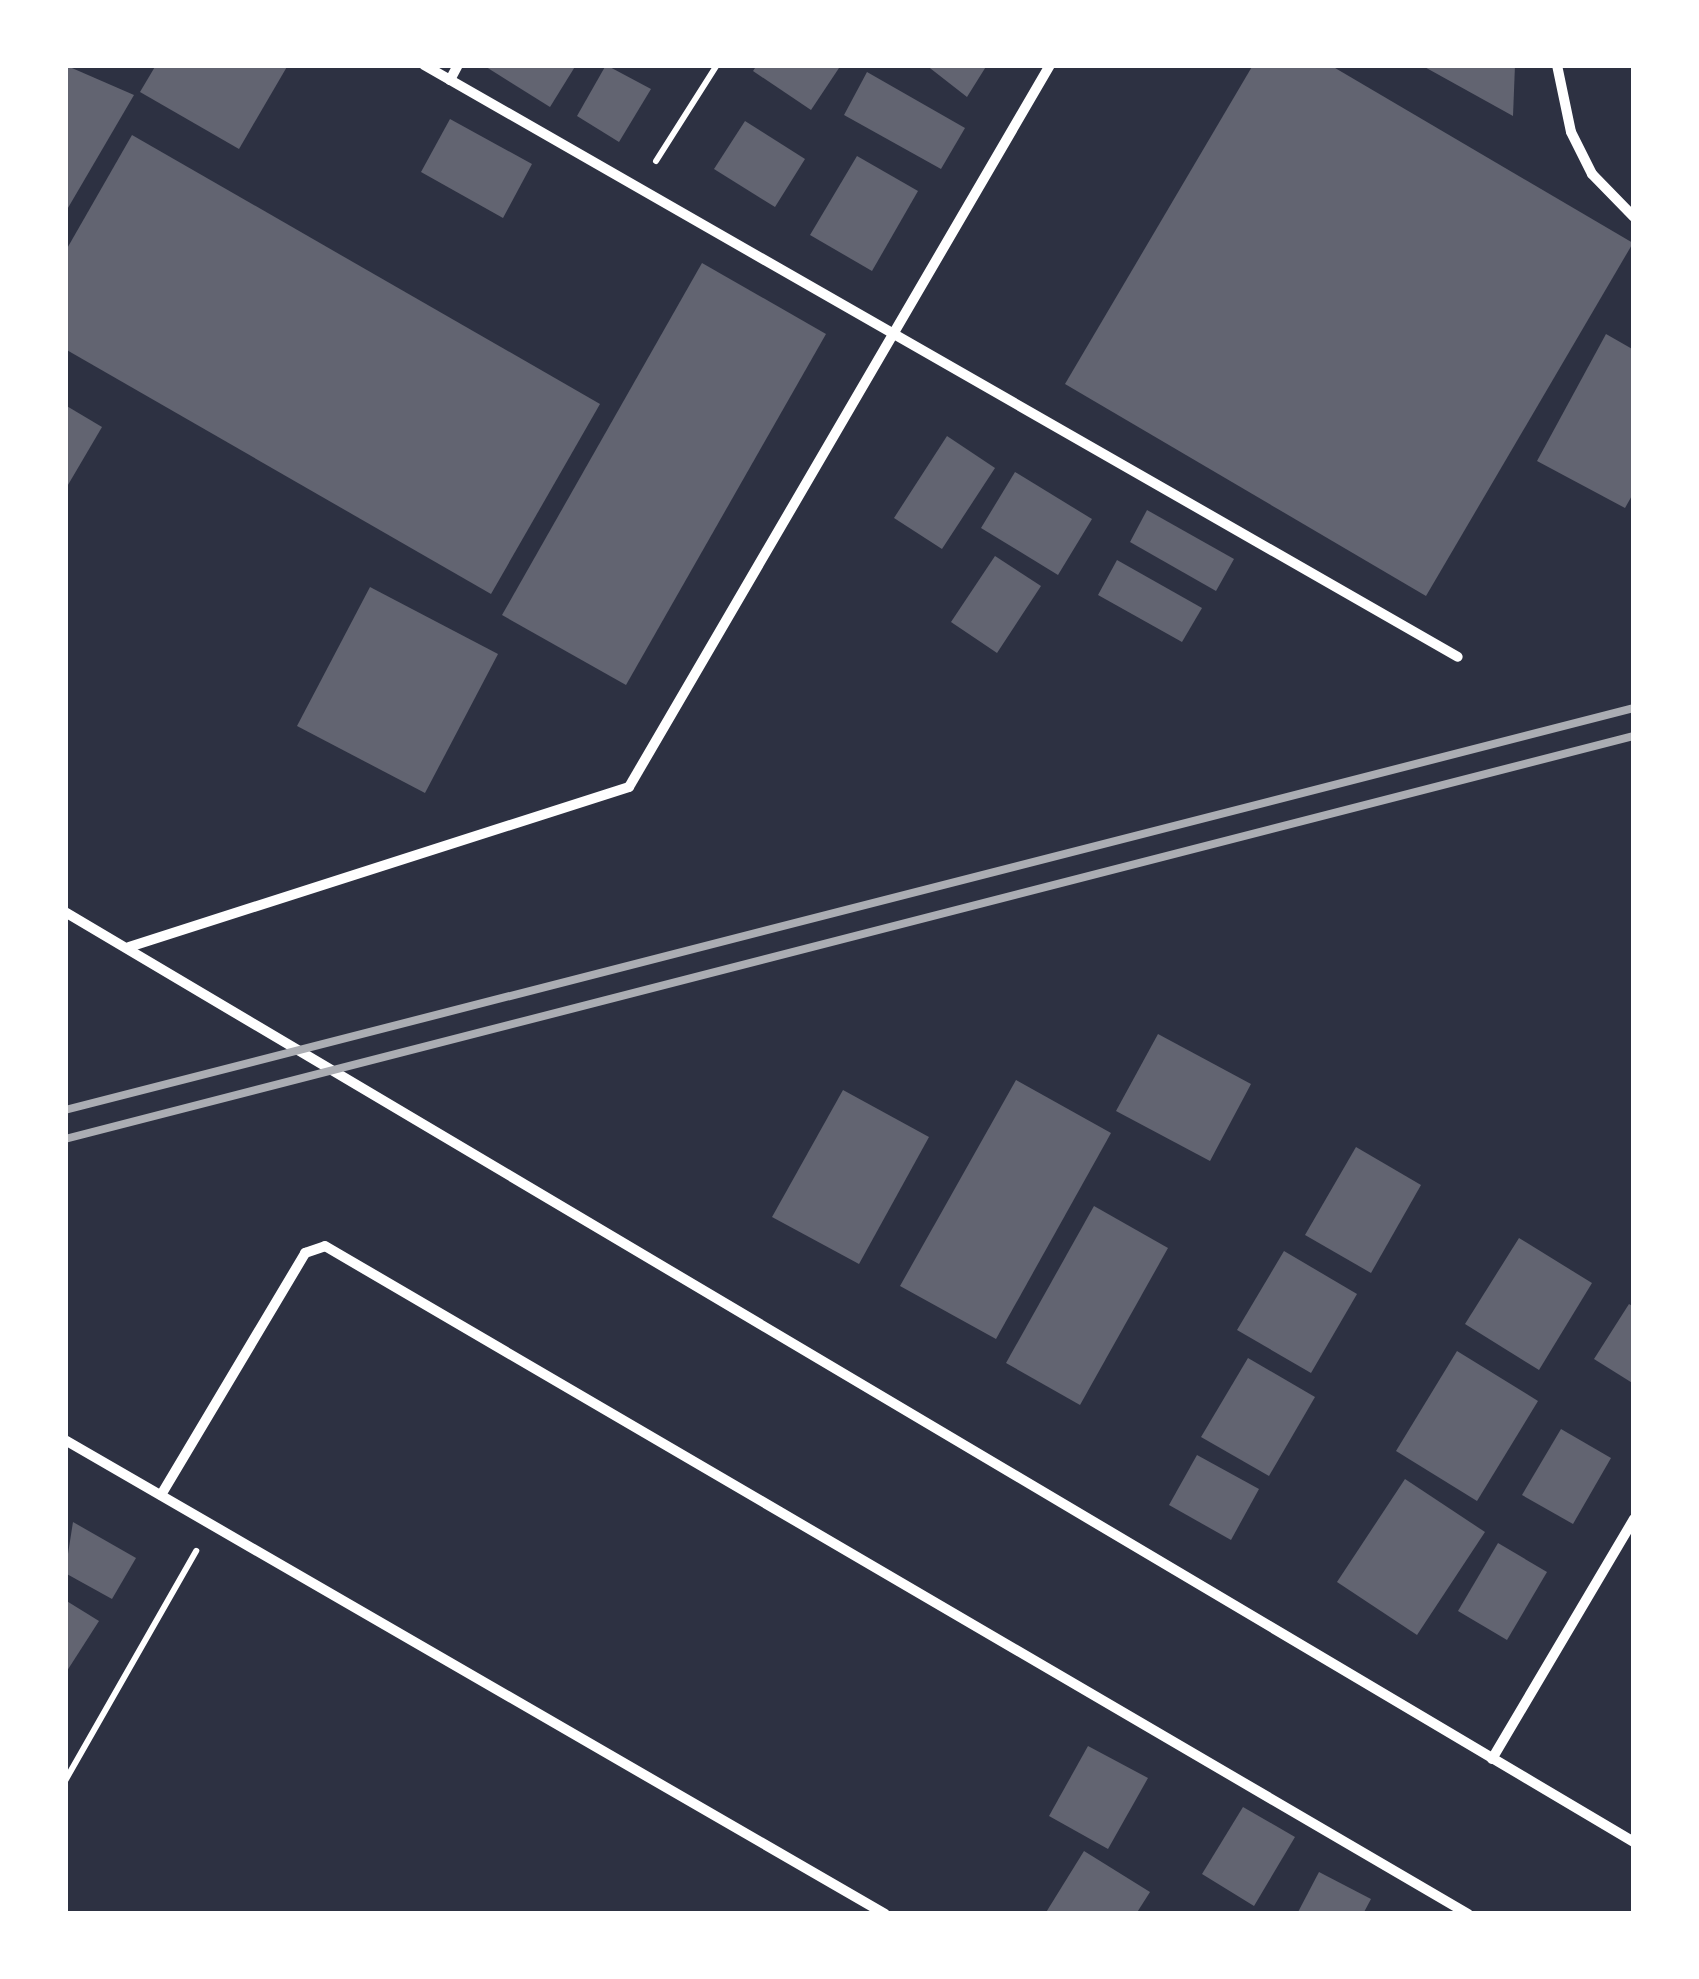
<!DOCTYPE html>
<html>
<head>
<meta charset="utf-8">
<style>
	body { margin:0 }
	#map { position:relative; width:1699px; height:1979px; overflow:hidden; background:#2d3142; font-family:"Fira Sans",sans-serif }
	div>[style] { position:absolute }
	.building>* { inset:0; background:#626471 }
	.path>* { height:6px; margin:-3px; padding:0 3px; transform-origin:3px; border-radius:3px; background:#fff }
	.minor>* { height:10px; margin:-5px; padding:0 5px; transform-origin:5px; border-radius:5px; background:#fff }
	.rail>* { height:8px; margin:-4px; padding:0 4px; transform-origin:4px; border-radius:4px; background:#abadb3 }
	span { translate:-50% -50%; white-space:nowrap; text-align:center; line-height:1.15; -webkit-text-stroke:10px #fff; paint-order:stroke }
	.frame { position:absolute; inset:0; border:68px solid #fff; pointer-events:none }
</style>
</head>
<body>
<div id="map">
	<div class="building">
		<i style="clip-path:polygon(65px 65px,134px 95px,65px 213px)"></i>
		<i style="clip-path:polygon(156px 65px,288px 65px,239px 149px,140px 92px)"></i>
		<i style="clip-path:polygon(483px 65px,576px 65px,550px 107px)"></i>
		<i style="clip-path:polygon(606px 65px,651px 89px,619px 142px,577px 116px)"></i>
		<i style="clip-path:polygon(757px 65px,841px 65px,811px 110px,753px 71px)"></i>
		<i style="clip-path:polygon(926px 65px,987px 65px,967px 97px)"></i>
		<i style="clip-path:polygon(1253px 65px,1330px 65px,1633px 243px,1426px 596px,1065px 384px)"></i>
		<i style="clip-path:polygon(1421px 65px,1515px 65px,1513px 116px)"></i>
		<i style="clip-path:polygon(867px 72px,965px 128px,941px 169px,844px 115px)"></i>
		<i style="clip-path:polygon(450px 119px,532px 164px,503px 218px,421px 172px)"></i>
		<i style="clip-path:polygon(745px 121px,805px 159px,775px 207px,714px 169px)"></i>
		<i style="clip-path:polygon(132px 135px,600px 404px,491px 594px,65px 349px,65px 252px)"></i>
		<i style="clip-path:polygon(857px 156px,918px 191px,872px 271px,810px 235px)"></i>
		<i style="clip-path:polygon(702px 263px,826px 334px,626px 685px,502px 615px)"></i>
		<i style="clip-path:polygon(1606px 334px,1634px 350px,1634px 492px,1625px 508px,1537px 461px)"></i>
		<i style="clip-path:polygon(65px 405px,102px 427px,65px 490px)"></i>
		<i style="clip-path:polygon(947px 436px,995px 468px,942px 549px,894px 518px)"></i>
		<i style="clip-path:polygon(1015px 472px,1092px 519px,1058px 575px,981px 528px)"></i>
		<i style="clip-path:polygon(1147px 510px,1234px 559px,1216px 591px,1130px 542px)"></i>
		<i style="clip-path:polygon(995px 556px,1041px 586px,997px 653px,951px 622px)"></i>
		<i style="clip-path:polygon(1117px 560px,1202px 608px,1182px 642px,1098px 595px)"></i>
		<i style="clip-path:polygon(370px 587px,498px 654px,425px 793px,297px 726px)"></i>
		<i style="clip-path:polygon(1158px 1034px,1251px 1084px,1210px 1161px,1116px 1111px)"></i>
		<i style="clip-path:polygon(1016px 1080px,1111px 1133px,996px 1339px,900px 1286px)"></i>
		<i style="clip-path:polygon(843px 1090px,929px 1137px,859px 1264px,772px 1217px)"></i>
		<i style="clip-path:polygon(1356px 1147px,1421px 1185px,1371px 1273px,1305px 1235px)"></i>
		<i style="clip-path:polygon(1094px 1206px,1168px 1248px,1080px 1405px,1006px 1363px)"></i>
		<i style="clip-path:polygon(1519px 1238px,1592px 1283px,1539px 1370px,1465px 1324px)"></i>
		<i style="clip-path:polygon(1284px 1251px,1357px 1294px,1311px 1373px,1237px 1330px)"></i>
		<i style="clip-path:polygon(1629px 1304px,1634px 1307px,1634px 1384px,1594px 1359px)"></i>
		<i style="clip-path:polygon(1457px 1351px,1538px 1401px,1477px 1501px,1396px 1451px)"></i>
		<i style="clip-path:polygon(1248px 1358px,1315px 1397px,1269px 1476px,1201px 1437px)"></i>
		<i style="clip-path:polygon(1561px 1429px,1611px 1458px,1573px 1524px,1522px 1495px)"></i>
		<i style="clip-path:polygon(1197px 1455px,1259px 1489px,1231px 1540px,1169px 1505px)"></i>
		<i style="clip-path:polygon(1405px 1479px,1485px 1532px,1417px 1635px,1337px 1582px)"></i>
		<i style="clip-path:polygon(73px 1522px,136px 1558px,112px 1599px,65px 1573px)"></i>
		<i style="clip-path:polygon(1498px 1543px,1547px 1572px,1507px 1640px,1458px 1611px)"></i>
		<i style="clip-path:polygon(65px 1600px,99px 1621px,65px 1674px)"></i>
		<i style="clip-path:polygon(1088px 1746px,1148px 1778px,1108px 1849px,1049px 1816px)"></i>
		<i style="clip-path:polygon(1243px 1807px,1295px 1837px,1254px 1906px,1202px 1874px)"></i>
		<i style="clip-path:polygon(1084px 1851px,1150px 1892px,1136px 1914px,1045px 1914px)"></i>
		<i style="clip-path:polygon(1319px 1872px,1371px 1899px,1363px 1914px,1297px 1914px)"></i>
	</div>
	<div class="path">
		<i style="left:656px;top:161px;width:114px;rotate:-57.6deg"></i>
		<i style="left:65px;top:1781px;width:265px;rotate:-60.3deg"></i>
	</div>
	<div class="minor">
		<i style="left:424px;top:65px;width:1191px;rotate:29.79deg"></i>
		<i style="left:1557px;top:65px;width:68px;rotate:78.2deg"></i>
		<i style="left:1571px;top:132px;width:47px;rotate:63.4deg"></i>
		<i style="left:1592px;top:174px;width:60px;rotate:45.7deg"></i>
		<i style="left:450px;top:80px;width:17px;rotate:-62deg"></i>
		<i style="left:65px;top:912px;width:1824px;rotate:30.66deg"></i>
		<i style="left:129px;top:947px;width:525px;rotate:-17.74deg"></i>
		<i style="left:629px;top:787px;width:836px;rotate:-59.75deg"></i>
		<i style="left:65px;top:1440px;width:947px;rotate:30.03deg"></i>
		<i style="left:161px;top:1495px;width:282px;rotate:-59.2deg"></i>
		<i style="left:305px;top:1253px;width:21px;rotate:-19deg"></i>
		<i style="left:325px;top:1246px;width:1324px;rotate:30.3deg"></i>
		<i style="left:1492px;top:1759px;width:279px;rotate:-59.4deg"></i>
	</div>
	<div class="rail">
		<i style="left:65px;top:1110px;width:1620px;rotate:-14.37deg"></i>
		<i style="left:65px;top:1139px;width:1620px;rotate:-14.41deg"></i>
	</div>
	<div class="frame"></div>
</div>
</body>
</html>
